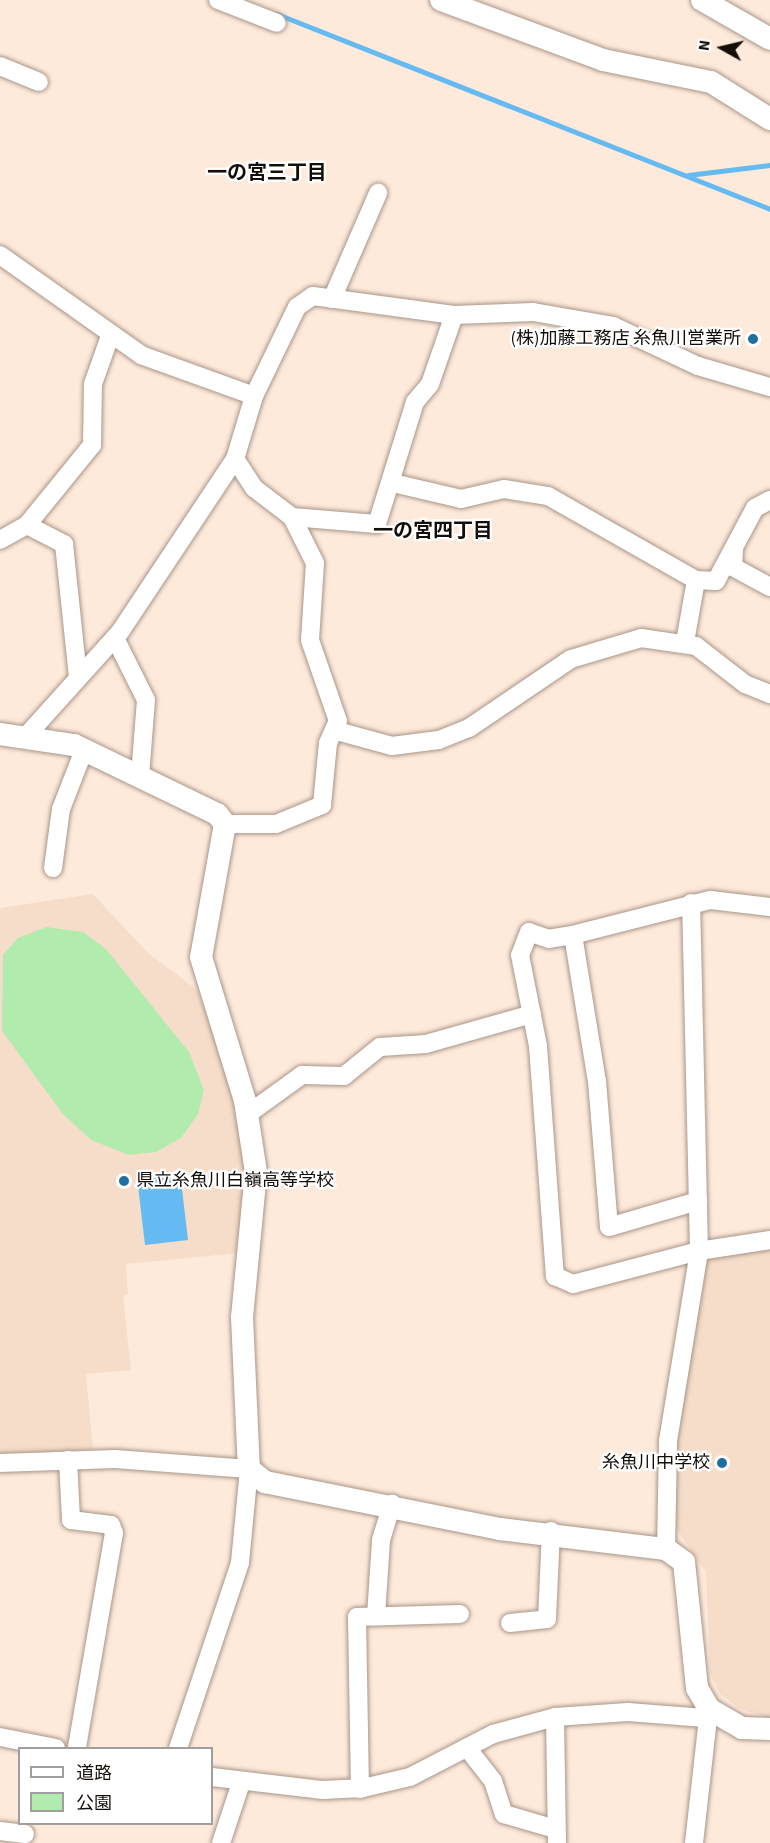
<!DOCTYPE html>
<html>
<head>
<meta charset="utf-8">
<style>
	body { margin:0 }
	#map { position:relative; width:770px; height:1843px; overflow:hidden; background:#feeadb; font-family:"Source Sans 3","Noto Sans JP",sans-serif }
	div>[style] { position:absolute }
	.built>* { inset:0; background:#f6ddc9 }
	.green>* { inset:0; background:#b1ebae }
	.water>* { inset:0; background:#65baf1 }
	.stream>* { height:5px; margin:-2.5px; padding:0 2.5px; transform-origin:2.5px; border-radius:2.5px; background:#65baf1 }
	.roads { filter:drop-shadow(0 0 2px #a89689) drop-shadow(0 0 2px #a89689) }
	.minor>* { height:18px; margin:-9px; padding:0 9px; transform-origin:9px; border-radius:9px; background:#fff }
	.tertiary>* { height:22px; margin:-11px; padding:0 11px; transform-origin:11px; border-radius:11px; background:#fff }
	.dots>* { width:16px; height:16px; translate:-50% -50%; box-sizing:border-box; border:3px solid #fff; border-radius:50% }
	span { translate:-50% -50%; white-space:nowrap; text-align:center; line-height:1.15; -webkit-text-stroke:4.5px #fff; paint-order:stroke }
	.poi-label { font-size:18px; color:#140e09 }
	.right { translate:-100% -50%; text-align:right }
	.left { translate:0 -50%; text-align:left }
	.neighbourhood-label { font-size:20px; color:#140e09; font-weight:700 }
	.legend { position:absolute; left:18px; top:1747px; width:195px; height:78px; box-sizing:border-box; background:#fff; border:2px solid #a19f9d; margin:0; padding:8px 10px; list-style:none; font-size:18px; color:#140e09 }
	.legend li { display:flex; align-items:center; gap:12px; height:30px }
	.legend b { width:30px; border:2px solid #a19f9d }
	.north { position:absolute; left:692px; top:18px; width:60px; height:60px; -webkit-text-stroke:4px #fff; paint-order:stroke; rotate:278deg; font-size:16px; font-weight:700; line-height:24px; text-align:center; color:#140e09 }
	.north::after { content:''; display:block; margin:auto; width:21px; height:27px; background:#140e09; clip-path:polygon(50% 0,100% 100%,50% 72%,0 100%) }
</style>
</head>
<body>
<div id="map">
	<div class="built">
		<i style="clip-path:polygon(93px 894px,147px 952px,196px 989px,218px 1037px,249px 1164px,240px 1253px,126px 1264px,128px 1294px,123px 1296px,131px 1370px,86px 1374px,93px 1449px,0 1455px,0 908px)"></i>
		<i style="clip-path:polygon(770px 1247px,770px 1718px,740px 1709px,720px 1694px,710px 1673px,706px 1572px,674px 1525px,676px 1441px,706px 1256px)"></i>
	</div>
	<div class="green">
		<i style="clip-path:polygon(46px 927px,83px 932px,106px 949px,189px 1052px,204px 1090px,198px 1114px,181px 1138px,156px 1152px,129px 1155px,91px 1140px,63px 1114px,2px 1031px,3px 955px,18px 938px)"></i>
	</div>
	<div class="water">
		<i style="clip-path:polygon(180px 1172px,188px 1240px,145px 1245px,137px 1177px)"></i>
	</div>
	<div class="stream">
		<i style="left:277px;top:14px;width:530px;rotate:21.58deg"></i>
		<i style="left:688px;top:175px;width:83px;rotate:-7deg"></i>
	</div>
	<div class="roads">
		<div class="minor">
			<i style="left:218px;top:0;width:63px;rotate:21.3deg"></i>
			<i style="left:0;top:66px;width:42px;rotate:22.3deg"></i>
			<i style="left:0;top:255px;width:173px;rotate:35.3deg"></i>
			<i style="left:141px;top:355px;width:120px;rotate:19.9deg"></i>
			<i style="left:332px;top:299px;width:116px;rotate:-66.5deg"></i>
			<i style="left:393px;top:483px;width:70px;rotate:13.2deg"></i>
			<i style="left:461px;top:499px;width:44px;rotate:-13.1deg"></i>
			<i style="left:504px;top:489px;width:45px;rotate:9deg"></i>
			<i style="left:548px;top:496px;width:170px;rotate:29.6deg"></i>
			<i style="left:696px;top:580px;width:20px;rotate:3deg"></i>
			<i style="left:716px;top:581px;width:83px;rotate:-61.9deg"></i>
			<i style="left:755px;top:508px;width:17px;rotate:-28deg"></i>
			<i style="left:292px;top:517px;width:85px;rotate:4.7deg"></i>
			<i style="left:377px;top:524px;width:128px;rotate:-72.7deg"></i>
			<i style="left:415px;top:402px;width:23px;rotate:-50deg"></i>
			<i style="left:430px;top:384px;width:73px;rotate:-70.8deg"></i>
			<i style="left:27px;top:525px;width:42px;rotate:27.2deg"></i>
			<i style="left:64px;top:544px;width:134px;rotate:84deg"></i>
			<i style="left:0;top:540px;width:31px;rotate:-29deg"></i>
			<i style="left:27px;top:525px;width:103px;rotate:-50.9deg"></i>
			<i style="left:92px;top:445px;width:61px;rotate:-89.1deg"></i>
			<i style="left:93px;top:384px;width:51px;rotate:-70.5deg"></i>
			<i style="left:734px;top:550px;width:17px;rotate:93deg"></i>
			<i style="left:733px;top:567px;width:42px;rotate:28.4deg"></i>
			<i style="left:115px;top:638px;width:69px;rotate:63.4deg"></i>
			<i style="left:146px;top:700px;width:76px;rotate:94.5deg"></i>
			<i style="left:685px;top:642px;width:63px;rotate:-79.9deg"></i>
			<i style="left:337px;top:731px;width:57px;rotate:15.3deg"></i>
			<i style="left:392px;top:746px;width:47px;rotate:-7.3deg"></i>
			<i style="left:439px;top:740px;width:32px;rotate:-22deg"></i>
			<i style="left:469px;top:728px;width:123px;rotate:-34.1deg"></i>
			<i style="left:571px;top:659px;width:73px;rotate:-16.7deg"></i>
			<i style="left:641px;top:638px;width:56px;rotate:8.3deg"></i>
			<i style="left:696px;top:646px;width:62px;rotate:37.8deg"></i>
			<i style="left:745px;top:684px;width:27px;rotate:22deg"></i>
			<i style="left:28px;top:734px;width:137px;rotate:-48deg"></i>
			<i style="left:120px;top:632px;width:208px;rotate:-56.4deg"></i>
			<i style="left:235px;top:459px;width:66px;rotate:-73.2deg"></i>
			<i style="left:254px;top:396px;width:99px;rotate:-64.2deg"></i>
			<i style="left:297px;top:307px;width:19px;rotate:-35deg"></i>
			<i style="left:313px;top:296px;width:142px;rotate:7.7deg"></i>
			<i style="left:454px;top:315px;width:79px;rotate:-2.2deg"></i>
			<i style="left:533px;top:312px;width:81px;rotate:9.9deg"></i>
			<i style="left:613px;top:326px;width:94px;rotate:25.2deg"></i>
			<i style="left:698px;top:366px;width:75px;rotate:16.3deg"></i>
			<i style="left:225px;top:824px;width:51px"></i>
			<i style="left:276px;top:824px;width:50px;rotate:-22.4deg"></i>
			<i style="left:322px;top:805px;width:62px;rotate:-84.5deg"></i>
			<i style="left:328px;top:743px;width:24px;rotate:-66deg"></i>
			<i style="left:338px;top:721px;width:86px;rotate:-109.1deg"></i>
			<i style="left:310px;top:640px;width:77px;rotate:-86.3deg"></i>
			<i style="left:315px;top:563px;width:51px;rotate:-116.6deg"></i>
			<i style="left:292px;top:517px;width:48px;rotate:-142.7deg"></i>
			<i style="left:254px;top:488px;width:35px;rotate:-123deg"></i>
			<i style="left:53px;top:868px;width:60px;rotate:-82.3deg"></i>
			<i style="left:61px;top:809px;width:63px;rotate:-68.7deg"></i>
			<i style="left:770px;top:907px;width:60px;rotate:-173.3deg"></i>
			<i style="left:710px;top:900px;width:141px;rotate:165.7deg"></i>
			<i style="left:573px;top:935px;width:24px;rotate:171deg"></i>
			<i style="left:549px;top:939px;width:21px;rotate:-161deg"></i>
			<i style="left:529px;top:932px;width:25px;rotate:111deg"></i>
			<i style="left:520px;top:955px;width:93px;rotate:78.8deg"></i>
			<i style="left:538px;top:1046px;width:231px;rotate:85.8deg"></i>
			<i style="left:555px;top:1276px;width:20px;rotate:24deg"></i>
			<i style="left:573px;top:1284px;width:130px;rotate:-14.7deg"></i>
			<i style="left:699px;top:1251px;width:72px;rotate:-8.8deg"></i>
			<i style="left:573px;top:935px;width:148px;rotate:80.7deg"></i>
			<i style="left:597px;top:1081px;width:146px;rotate:85.3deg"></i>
			<i style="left:609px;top:1227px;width:93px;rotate:-16.3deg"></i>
			<i style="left:248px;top:1114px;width:67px;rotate:-35.8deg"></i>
			<i style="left:302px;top:1075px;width:42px;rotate:1.4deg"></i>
			<i style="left:344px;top:1076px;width:46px;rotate:-38.9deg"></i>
			<i style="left:380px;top:1047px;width:46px;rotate:-3.7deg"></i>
			<i style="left:426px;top:1044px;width:110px;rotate:-15.8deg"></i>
			<i style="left:68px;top:1460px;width:60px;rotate:87.1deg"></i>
			<i style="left:71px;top:1520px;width:40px;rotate:7.1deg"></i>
			<i style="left:111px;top:1525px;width:9px;rotate:69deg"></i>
			<i style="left:114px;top:1533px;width:218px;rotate:99.8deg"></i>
			<i style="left:0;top:1463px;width:115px;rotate:-2deg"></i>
			<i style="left:115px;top:1459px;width:134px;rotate:4.3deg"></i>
			<i style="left:249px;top:1469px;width:94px;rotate:95.5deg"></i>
			<i style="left:240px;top:1563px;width:195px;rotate:108.5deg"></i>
			<i style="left:666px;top:1549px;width:108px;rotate:-88.9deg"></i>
			<i style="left:668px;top:1441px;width:193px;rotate:-80.7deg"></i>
			<i style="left:699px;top:1251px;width:348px;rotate:-91.3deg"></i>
			<i style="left:376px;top:1616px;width:76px;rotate:-86.2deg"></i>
			<i style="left:381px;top:1540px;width:38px;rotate:-73deg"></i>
			<i style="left:510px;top:1623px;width:37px;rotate:-6deg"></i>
			<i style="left:547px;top:1619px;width:88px;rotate:-87.4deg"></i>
			<i style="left:555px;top:1717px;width:126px;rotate:89.1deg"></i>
			<i style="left:0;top:1737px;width:57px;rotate:11.1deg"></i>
			<i style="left:468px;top:1749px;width:41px;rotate:52deg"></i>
			<i style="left:493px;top:1781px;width:35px;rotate:72deg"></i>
			<i style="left:504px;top:1814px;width:53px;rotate:16.4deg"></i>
			<i style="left:212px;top:1777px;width:112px;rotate:6.7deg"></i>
			<i style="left:323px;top:1790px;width:40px;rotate:-2.9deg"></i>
			<i style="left:363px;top:1788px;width:48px;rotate:-13.2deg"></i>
			<i style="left:410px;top:1777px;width:93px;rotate:-27.4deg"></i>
			<i style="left:493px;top:1734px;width:64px;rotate:-15.3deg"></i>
			<i style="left:555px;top:1717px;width:73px;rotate:-3.9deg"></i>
			<i style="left:628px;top:1712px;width:77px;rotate:4.5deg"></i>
			<i style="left:360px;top:1789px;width:172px;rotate:-91deg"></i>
			<i style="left:357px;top:1617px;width:103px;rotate:-1.7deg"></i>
			<i style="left:0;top:1831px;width:25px;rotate:7deg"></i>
			<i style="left:221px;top:1843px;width:63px;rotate:-71.6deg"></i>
			<i style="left:694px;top:1843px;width:135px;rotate:-83.6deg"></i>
		</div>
		<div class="tertiary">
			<i style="left:441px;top:0;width:173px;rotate:20.3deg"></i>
			<i style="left:603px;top:60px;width:110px;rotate:11.5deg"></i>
			<i style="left:711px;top:82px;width:70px;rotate:32.1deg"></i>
			<i style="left:702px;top:0;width:78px;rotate:29.8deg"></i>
			<i style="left:0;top:734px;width:75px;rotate:8.5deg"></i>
			<i style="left:74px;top:745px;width:159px;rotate:25.8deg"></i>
			<i style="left:217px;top:814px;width:13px;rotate:51deg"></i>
			<i style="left:225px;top:824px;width:135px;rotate:100.2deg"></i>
			<i style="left:201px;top:957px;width:151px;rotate:73deg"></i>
			<i style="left:245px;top:1101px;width:72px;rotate:81.2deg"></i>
			<i style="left:256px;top:1172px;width:146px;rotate:95.5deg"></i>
			<i style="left:242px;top:1317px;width:152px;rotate:87.4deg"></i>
			<i style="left:249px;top:1469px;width:21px;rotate:39deg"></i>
			<i style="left:265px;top:1482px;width:240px;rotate:11.3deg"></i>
			<i style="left:500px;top:1529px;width:167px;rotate:6.9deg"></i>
			<i style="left:666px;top:1549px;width:22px;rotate:36deg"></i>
			<i style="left:684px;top:1562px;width:127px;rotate:84.1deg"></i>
			<i style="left:697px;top:1688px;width:24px;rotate:60deg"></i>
			<i style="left:709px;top:1709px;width:38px;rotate:30deg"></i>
			<i style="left:742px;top:1728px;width:28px;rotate:2deg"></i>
		</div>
	</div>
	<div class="dots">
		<i style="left:753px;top:339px;background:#206fa1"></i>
		<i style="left:124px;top:1181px;background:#206fa1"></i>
		<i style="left:722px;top:1463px;background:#206fa1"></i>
	</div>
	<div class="poi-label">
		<span class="right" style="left:741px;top:339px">(株)加藤工務店 糸魚川営業所</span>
		<span class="left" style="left:136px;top:1181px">県立糸魚川白嶺高等学校</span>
		<span class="right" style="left:710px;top:1463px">糸魚川中学校</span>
	</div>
	<div class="neighbourhood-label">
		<span style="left:267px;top:173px">一の宮三丁目</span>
		<span style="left:433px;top:531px">一の宮四丁目</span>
	</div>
	<ul class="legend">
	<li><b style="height:8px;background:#fff"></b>道路</li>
	<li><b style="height:16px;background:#b1ebae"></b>公園</li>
	</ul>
	<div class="north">N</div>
</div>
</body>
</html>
